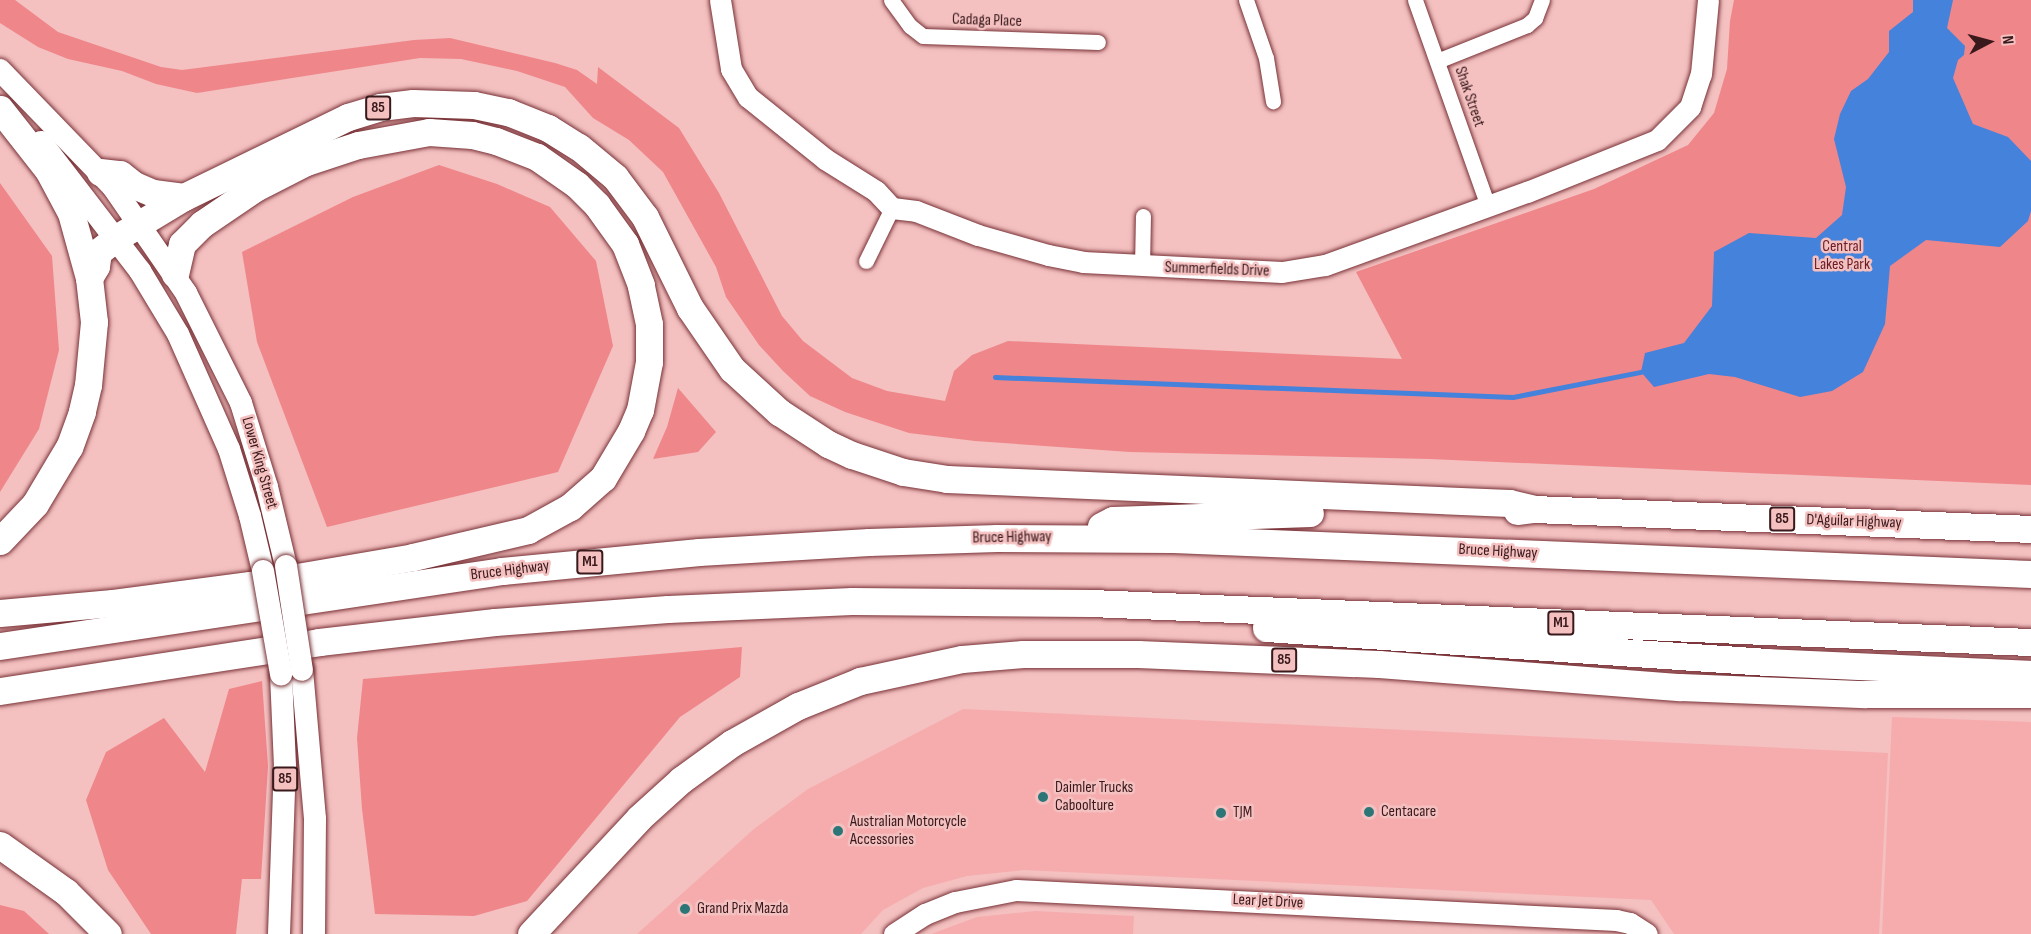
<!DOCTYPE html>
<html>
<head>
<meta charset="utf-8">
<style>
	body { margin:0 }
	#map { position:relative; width:2031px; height:934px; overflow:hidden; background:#f4c0c0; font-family:"Sofia Sans Condensed",sans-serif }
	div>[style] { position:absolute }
	.built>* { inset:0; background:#f6acad }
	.green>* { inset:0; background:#ef868a }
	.water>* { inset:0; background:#4582db }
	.stream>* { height:4.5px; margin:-2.25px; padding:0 2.25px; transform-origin:2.25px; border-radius:2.25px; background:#4582db }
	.roads { filter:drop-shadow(0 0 2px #783136) drop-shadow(0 0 2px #783136) }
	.street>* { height:15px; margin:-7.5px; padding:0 7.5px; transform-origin:7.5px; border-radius:7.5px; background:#fff }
	.secondary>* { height:21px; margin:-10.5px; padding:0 10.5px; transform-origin:10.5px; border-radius:10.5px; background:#fff }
	.primary>* { height:22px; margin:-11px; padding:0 11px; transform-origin:11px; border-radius:11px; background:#fff }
	.highway>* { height:27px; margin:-13.5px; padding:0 13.5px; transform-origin:13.5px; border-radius:13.5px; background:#fff }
	.bridges { filter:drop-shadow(0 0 2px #783136) drop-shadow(0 0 2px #783136) }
	.primary-bridge>* { height:22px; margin:-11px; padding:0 11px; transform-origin:11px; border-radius:11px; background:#fff }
	.dots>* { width:16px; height:16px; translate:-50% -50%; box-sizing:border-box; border:3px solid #f4c0c0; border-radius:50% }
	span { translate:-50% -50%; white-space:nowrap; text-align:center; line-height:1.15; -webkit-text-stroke:5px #f4c0c0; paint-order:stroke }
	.shield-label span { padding:2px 4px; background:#f4c0c0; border:2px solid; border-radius:4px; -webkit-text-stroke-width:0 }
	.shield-label { font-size:15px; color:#39191b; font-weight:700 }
	.street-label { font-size:16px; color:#39191b }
	.park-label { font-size:16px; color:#681b24 }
	.poi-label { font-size:16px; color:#39191b }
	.left { translate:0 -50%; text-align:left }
	.north { position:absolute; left:1959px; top:12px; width:60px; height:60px; -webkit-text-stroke:4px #f4c0c0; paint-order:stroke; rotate:84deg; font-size:16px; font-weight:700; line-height:24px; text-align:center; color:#39191b }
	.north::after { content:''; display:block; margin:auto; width:21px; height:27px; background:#39191b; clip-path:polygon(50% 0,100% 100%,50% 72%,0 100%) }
</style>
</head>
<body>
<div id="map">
	<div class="built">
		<i style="clip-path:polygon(963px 709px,1888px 753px,1879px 934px,1674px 934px,1651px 900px,1024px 870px,967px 876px,923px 888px,883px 910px,861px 934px,637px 934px,754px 829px,808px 789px)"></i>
		<i style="clip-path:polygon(1892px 717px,2031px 722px,2031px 934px,1882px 934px)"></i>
		<i style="clip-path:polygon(1036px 911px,1134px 916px,1133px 934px,931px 934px,977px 917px)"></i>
	</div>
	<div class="green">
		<i style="clip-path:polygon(0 0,15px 0,58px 32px,161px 67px,182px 70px,414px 40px,450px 38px,555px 63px,577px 70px,597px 84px,598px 67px,679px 128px,719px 193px,782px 316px,803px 341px,852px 378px,887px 391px,945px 401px,954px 371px,972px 355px,1008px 341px,1402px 359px,1356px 272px,1594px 189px,1688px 145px,1714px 113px,1727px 69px,1730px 21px,1734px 0,2031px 0,2031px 485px,1429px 459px,1130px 452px,975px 441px,909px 433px,845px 412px,810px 396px,783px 371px,759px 345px,726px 297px,716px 267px,663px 172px,629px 140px,593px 118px,565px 87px,517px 71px,461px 59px,420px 58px,197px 93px,156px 84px,122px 71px,68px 59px,38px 47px,0 23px)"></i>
		<i style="clip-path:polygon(439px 165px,497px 184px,550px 207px,596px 261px,613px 346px,558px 472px,327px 527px,257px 342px,242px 252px,353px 197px)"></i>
		<i style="clip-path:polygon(0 183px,52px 256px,59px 350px,39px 429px,0 492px)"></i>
		<i style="clip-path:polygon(678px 388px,716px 432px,698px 452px,653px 459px,667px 427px)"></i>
		<i style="clip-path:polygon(742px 647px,740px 677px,680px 717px,527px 901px,474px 916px,375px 914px,362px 809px,357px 738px,363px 679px)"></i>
		<i style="clip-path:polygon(262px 681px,268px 766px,261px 879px,242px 879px,236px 934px,151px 934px,108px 870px,86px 800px,106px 752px,164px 718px,205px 772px,229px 689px)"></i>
		<i style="clip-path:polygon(0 905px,24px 911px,49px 934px,0 934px)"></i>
	</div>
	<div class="water">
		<i style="clip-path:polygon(1913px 0,1953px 0,1947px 28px,1965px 46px,1964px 55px,1958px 60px,1953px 78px,1973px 124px,2008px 137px,2031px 161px,2031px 211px,2028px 221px,2000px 247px,1926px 240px,1890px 266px,1885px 324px,1863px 372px,1832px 391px,1800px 397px,1735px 377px,1709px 374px,1654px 387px,1641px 372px,1645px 353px,1684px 343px,1712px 306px,1714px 252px,1749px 233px,1816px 238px,1842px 215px,1846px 187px,1834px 139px,1840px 114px,1851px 91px,1868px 79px,1889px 52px,1889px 31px,1913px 12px)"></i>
	</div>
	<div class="stream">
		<i style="left:995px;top:377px;width:518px;rotate:2.21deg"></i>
		<i style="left:1513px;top:397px;width:130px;rotate:-11.1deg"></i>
	</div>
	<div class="roads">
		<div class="street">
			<i style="left:891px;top:0;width:32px;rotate:54deg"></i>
			<i style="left:910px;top:26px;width:16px;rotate:38deg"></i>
			<i style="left:923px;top:36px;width:175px;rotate:2deg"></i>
			<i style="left:1246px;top:0;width:61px;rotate:71deg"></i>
			<i style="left:1266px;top:58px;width:44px;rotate:80.8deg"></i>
			<i style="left:1415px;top:0;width:219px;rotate:70.5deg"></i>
			<i style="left:1437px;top:61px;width:97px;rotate:-21.8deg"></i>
			<i style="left:1527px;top:25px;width:11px;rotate:-41deg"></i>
			<i style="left:1535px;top:18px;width:19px;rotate:-69deg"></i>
			<i style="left:866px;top:261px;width:59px;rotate:-63.9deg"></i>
			<i style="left:1142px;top:267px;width:51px;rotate:-88.9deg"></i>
		</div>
		<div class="secondary">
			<i style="left:720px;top:0;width:70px;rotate:80.9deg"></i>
			<i style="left:731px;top:69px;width:33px;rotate:59deg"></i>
			<i style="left:748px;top:97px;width:99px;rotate:38.8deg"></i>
			<i style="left:825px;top:159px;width:60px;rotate:32.1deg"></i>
			<i style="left:876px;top:191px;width:23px;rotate:47deg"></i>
			<i style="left:892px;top:208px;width:24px;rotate:7deg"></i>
			<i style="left:916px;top:211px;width:66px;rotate:21.2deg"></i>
			<i style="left:978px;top:235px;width:73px;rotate:15.9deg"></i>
			<i style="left:1048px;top:255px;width:36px;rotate:11deg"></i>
			<i style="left:1083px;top:262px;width:199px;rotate:2.9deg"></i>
			<i style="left:1282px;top:272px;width:44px;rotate:-9.2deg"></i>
			<i style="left:1325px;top:265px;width:215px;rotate:-19.9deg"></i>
			<i style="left:1527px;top:192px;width:140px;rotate:-21.8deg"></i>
			<i style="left:1657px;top:140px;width:47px;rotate:-45deg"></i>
			<i style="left:1690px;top:107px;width:35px;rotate:-72deg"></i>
			<i style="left:1701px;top:74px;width:74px;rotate:-84.6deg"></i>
			<i style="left:894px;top:934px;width:37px;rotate:-33deg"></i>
			<i style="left:925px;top:914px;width:32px;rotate:-22deg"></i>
			<i style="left:955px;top:902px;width:62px;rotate:-11.1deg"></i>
			<i style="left:1016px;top:890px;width:601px;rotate:2.86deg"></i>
			<i style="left:1616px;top:920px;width:14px;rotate:12deg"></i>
			<i style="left:1630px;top:923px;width:20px;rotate:33deg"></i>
		</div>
		<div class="primary">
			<i style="left:0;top:70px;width:163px;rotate:46deg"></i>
			<i style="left:113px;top:187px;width:129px;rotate:55.4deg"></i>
			<i style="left:186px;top:293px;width:123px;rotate:63.4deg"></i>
			<i style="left:241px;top:403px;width:88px;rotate:72.8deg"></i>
			<i style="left:267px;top:487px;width:81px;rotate:76.5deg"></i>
			<i style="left:41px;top:142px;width:163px;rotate:52.5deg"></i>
			<i style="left:140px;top:271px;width:74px;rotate:58.9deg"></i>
			<i style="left:178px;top:334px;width:126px;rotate:66.1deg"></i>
			<i style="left:229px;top:449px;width:70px;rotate:72.6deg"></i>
			<i style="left:250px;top:516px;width:57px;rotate:76.7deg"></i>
			<i style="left:302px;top:670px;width:150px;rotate:85deg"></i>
			<i style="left:315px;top:819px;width:115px;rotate:90.5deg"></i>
			<i style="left:279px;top:934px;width:168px;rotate:-88deg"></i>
			<i style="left:285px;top:766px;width:92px;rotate:-92.5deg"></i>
		</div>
		<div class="highway">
			<i style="left:0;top:109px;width:78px;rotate:51.8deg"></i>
			<i style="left:48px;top:170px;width:49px;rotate:61.9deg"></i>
			<i style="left:71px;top:213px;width:67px;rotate:74.5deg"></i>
			<i style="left:89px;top:278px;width:44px;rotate:83.5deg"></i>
			<i style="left:94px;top:322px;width:63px;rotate:95.4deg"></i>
			<i style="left:88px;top:385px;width:28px;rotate:103deg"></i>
			<i style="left:82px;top:412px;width:37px;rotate:110deg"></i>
			<i style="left:69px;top:447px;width:66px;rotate:120.8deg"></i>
			<i style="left:35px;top:504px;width:51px;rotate:133.4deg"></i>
			<i style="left:100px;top:172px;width:20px;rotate:6deg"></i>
			<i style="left:120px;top:174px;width:18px;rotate:38deg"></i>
			<i style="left:134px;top:185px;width:21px;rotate:23deg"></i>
			<i style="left:153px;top:193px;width:31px;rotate:7deg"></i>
			<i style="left:89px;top:278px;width:14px;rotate:-60deg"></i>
			<i style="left:96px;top:266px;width:14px;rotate:-82deg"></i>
			<i style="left:98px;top:252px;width:23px;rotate:-38deg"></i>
			<i style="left:116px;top:238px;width:79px;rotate:-31.1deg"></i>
			<i style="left:184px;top:197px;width:182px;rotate:-26deg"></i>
			<i style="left:348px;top:117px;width:34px;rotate:-17deg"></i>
			<i style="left:380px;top:107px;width:33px;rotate:-7deg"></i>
			<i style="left:413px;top:103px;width:61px;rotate:1.9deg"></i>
			<i style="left:474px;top:105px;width:35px;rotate:12deg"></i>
			<i style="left:508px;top:112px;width:43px;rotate:21.8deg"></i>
			<i style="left:548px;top:128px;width:36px;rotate:32deg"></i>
			<i style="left:579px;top:147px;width:47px;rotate:39.8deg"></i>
			<i style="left:615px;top:177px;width:50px;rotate:53.1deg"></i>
			<i style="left:645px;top:217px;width:102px;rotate:63.7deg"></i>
			<i style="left:690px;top:308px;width:74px;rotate:55.5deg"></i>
			<i style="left:732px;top:369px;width:64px;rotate:42.5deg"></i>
			<i style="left:779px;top:412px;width:59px;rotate:33.1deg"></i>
			<i style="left:828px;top:444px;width:26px;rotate:25deg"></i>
			<i style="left:852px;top:455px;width:54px;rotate:18.4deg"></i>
			<i style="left:903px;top:472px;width:45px;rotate:9deg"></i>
			<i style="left:947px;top:479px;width:563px;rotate:2.45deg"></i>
			<i style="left:1509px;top:503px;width:26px;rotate:13deg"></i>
			<i style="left:1517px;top:511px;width:17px;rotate:-7deg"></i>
			<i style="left:1534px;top:509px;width:497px;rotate:2.3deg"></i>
			<i style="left:1101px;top:526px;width:13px;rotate:-27deg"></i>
			<i style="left:1113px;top:520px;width:197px;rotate:-2deg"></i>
			<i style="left:0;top:613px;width:113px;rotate:-5.1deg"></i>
			<i style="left:113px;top:603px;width:138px;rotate:-7.5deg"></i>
			<i style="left:250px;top:585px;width:165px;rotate:-9.7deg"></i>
			<i style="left:413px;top:557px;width:118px;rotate:-13.2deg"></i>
			<i style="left:528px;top:530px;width:48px;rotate:-28.7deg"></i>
			<i style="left:570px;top:507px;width:44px;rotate:-41.3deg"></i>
			<i style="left:603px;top:478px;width:55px;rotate:-59.2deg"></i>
			<i style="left:631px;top:431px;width:23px;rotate:-67deg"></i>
			<i style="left:640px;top:410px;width:49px;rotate:-79.4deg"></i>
			<i style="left:649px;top:362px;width:38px;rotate:-90deg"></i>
			<i style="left:649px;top:324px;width:40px;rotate:-102deg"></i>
			<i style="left:641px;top:285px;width:44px;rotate:-111.3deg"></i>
			<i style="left:625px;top:244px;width:48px;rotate:-125.7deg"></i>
			<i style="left:597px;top:205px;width:28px;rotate:-135deg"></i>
			<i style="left:577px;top:185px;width:49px;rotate:-145deg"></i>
			<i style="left:537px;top:157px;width:44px;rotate:-158.7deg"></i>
			<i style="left:496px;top:141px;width:25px;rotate:-166deg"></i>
			<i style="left:472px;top:135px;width:43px;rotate:-176deg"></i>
			<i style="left:429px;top:132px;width:72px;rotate:169.6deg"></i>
			<i style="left:358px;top:145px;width:55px;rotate:161.9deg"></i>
			<i style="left:306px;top:162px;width:57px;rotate:153deg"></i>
			<i style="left:255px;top:188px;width:64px;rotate:145.8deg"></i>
			<i style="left:202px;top:224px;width:28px;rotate:135deg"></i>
			<i style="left:182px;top:244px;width:31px;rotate:103deg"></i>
			<i style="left:1266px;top:628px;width:502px;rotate:3.88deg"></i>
			<i style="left:1767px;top:662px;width:264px;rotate:2.6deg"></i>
			<i style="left:0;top:646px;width:508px;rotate:-8.5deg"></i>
			<i style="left:502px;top:571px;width:198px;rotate:-5.5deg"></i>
			<i style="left:699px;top:552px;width:170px;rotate:-3.4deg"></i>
			<i style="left:869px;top:542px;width:128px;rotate:-1.8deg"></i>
			<i style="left:997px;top:538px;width:176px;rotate:0.3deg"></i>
			<i style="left:1173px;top:539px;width:859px;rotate:2.34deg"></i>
			<i style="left:0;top:691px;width:323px;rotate:-8.7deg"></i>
			<i style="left:319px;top:642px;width:177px;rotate:-6.5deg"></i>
			<i style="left:495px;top:622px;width:173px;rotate:-4.3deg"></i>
			<i style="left:668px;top:609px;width:184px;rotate:-2.5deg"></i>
			<i style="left:852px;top:601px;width:239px;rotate:0.5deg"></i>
			<i style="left:1091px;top:603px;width:941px;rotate:2.38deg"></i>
			<i style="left:0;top:845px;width:81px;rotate:35.5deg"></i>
			<i style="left:66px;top:892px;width:59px;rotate:45deg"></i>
			<i style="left:531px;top:934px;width:158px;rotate:-47deg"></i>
			<i style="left:639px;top:818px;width:57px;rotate:-42.1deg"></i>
			<i style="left:681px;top:780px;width:63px;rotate:-36deg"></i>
			<i style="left:732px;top:743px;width:76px;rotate:-29.3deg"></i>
			<i style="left:798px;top:706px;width:67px;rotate:-22deg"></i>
			<i style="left:860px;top:681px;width:104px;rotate:-12.2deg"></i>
			<i style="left:962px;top:659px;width:61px;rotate:-4.7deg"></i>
			<i style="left:1023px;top:654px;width:115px"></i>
			<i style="left:1138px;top:654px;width:241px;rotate:2.4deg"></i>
			<i style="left:1379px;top:664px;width:302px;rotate:4.4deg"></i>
			<i style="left:1680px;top:687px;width:186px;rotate:2.2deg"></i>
			<i style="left:1866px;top:694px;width:165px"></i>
		</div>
	</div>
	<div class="bridges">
		<div class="primary-bridge">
			<i style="left:286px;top:566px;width:105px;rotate:81.3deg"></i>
			<i style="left:263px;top:571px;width:105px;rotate:80.1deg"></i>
		</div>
	</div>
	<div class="dots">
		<i style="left:1043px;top:797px;background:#2c7678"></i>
		<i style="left:1369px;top:812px;background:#2c7678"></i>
		<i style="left:1221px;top:813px;background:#2c7678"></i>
		<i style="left:838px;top:831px;background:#2c7678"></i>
		<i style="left:685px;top:909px;background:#2c7678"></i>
	</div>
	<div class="shield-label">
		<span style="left:378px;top:108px">85</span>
		<span style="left:1782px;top:519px">85</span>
		<span style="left:590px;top:562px">M1</span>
		<span style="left:1561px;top:623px">M1</span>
		<span style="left:1284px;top:660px">85</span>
		<span style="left:285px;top:779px">85</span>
	</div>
	<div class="street-label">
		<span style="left:987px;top:21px;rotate:2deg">Cadaga Place</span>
		<span style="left:1469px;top:97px;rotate:71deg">Shak Street</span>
		<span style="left:1217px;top:270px;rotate:2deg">Summerfields Drive</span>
		<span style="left:259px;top:463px;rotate:74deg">Lower King Street</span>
		<span style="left:1854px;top:522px;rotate:2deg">D'Aguilar Highway</span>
		<span style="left:1012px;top:538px;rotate:-1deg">Bruce Highway</span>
		<span style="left:1498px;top:552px;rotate:3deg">Bruce Highway</span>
		<span style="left:510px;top:571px;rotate:-7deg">Bruce Highway</span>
		<span style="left:1268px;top:902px;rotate:3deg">Lear Jet Drive</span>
	</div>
	<div class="park-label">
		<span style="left:1842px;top:256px">Central<br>Lakes Park</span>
	</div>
	<div class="poi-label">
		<span class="left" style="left:1055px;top:797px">Daimler Trucks<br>Caboolture</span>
		<span class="left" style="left:1381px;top:812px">Centacare</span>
		<span class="left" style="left:1233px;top:813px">TJM</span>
		<span class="left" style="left:850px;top:831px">Australian Motorcycle<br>Accessories</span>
		<span class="left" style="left:697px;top:909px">Grand Prix Mazda</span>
	</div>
	<div class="north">N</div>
</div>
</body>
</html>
